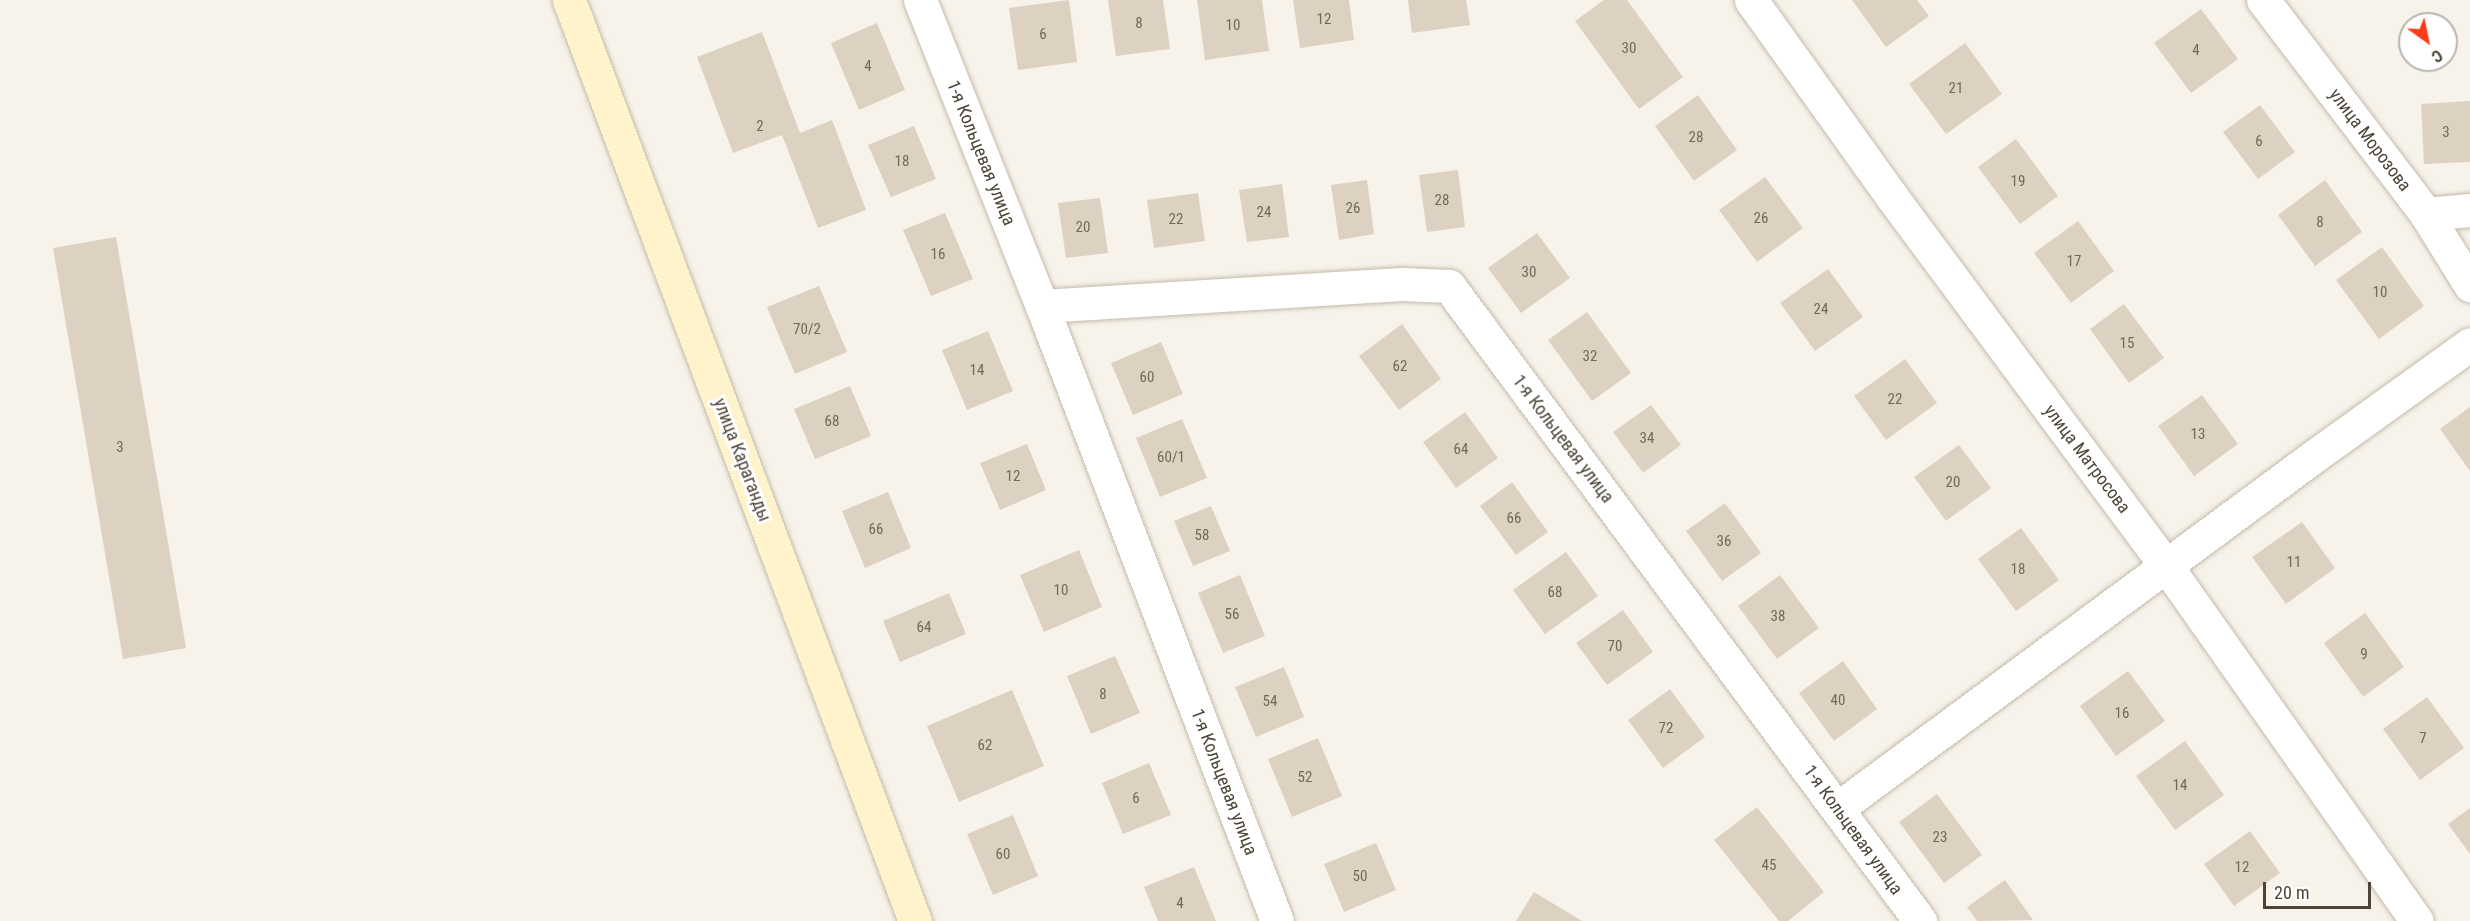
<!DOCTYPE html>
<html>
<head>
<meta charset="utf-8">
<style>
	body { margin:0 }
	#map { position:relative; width:2470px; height:921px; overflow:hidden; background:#f7f3ea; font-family:"Roboto Condensed",sans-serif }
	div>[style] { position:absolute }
	.building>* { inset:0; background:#ddd2c1 }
	.roads { filter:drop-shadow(0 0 2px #c4bbab) drop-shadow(0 0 2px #c4bbab) }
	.minor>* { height:33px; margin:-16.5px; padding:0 16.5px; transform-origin:16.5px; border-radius:16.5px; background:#fff }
	.secondary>* { height:33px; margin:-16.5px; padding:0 16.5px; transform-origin:16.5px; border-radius:16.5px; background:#fff3cc }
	span { translate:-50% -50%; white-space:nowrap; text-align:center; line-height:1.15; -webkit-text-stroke:6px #fff; paint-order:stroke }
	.number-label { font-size:15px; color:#70685a }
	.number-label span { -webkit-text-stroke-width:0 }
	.street-label { font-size:18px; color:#4c4437 }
	.north { position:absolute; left:2398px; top:12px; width:60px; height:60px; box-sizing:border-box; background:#fff; border:2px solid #b7b4af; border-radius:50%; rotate:147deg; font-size:16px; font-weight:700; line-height:24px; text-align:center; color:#4c4437 }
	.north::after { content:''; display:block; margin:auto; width:21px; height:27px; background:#ff3c19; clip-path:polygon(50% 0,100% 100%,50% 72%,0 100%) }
	.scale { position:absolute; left:2263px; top:882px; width:108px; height:27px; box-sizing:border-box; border:3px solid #4c4437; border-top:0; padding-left:8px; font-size:18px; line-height:21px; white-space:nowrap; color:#4c4437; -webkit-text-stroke:4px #fff; paint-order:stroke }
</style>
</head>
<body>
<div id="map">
	<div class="building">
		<i style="clip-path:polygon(1069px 0,1077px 62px,1018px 70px,1009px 8px)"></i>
		<i style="clip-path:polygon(1108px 0,1163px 0,1170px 49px,1116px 56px)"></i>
		<i style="clip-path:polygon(1197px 0,1262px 0,1269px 51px,1205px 60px)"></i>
		<i style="clip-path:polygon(1293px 0,1349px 0,1354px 40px,1300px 48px)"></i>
		<i style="clip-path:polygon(1408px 0,1466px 0,1470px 25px,1412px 33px)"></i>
		<i style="clip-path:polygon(1604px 0,1627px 0,1683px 77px,1639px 109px,1575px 21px)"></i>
		<i style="clip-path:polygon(1852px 0,1917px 0,1929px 16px,1886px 47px)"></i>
		<i style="clip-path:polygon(2201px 9px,2238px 59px,2191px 93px,2154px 43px)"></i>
		<i style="clip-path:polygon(877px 23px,905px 90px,859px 110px,831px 43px)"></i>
		<i style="clip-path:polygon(762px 32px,800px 133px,832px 120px,866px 210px,818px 228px,782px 135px,733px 153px,697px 57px)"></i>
		<i style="clip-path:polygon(1965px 43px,2002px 94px,1946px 134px,1909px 84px)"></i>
		<i style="clip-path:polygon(1698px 95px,1737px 150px,1694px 181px,1655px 126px)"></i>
		<i style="clip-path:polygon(2470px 101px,2470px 162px,2424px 164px,2421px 104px)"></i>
		<i style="clip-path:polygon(2260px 105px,2295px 152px,2258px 179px,2223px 132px)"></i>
		<i style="clip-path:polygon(914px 126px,936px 179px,891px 197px,868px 145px)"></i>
		<i style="clip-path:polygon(2016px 139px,2058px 196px,2020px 224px,1978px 167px)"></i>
		<i style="clip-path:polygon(1458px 170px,1465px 227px,1427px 232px,1419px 175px)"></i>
		<i style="clip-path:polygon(1765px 177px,1803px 228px,1757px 262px,1719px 210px)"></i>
		<i style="clip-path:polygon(1367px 180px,1374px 234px,1339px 240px,1331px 185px)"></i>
		<i style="clip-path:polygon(2325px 180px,2362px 232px,2315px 266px,2278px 215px)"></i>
		<i style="clip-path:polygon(1282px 184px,1289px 237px,1247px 242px,1239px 190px)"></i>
		<i style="clip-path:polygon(1198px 193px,1205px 241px,1154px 248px,1147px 200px)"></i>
		<i style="clip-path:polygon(1100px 198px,1108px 253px,1066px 258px,1058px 203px)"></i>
		<i style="clip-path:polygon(945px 213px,973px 279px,931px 296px,903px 230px)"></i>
		<i style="clip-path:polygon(2078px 221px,2114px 271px,2071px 303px,2034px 253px)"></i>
		<i style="clip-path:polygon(1537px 233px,1570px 278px,1521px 313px,1488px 268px)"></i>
		<i style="clip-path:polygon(116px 237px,186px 648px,123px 659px,53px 248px)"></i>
		<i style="clip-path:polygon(2382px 247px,2424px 306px,2379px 339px,2336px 280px)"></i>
		<i style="clip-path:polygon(1828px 269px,1863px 317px,1815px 351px,1780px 303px)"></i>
		<i style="clip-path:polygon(819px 286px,847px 352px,795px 374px,767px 307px)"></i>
		<i style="clip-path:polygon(2124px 304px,2164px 358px,2129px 383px,2090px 329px)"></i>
		<i style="clip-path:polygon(1587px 312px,1631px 373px,1592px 401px,1548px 340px)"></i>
		<i style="clip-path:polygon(1402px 324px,1441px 379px,1399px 410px,1359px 356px)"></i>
		<i style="clip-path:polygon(988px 331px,1013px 391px,967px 410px,942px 350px)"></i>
		<i style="clip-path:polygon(1161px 342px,1183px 394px,1133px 415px,1111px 363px)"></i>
		<i style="clip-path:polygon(1905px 359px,1937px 403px,1886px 440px,1854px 396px)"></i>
		<i style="clip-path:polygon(850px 386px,871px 436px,815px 459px,794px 409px)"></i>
		<i style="clip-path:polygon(2202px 395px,2238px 444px,2194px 476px,2158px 426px)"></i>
		<i style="clip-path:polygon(1651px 405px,1681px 445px,1643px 473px,1613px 432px)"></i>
		<i style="clip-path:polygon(2470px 407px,2470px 471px,2440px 429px)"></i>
		<i style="clip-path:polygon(1465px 412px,1498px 458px,1456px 488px,1423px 442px)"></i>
		<i style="clip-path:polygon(1182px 419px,1207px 478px,1160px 497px,1136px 438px)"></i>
		<i style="clip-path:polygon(1027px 444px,1046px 490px,1000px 510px,980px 463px)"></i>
		<i style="clip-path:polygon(1959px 445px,1991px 488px,1946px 521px,1914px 477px)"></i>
		<i style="clip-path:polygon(1512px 482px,1548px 532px,1516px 555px,1480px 506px)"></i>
		<i style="clip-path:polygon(888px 492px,911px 548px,865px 568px,842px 511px)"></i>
		<i style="clip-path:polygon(1725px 503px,1761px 553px,1722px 581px,1686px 531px)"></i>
		<i style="clip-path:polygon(1211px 506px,1230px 551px,1193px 566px,1174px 521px)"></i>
		<i style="clip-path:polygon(2302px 522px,2335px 568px,2286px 604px,2252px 557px)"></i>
		<i style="clip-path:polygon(2021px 528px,2059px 580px,2016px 611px,1978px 559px)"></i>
		<i style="clip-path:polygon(1079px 550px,1102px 607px,1044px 632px,1020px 575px)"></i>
		<i style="clip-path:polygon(1566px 552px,1598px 596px,1545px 634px,1513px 590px)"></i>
		<i style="clip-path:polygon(1240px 575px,1265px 636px,1223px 653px,1198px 593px)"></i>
		<i style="clip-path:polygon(1780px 575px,1819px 628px,1777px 659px,1738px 606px)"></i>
		<i style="clip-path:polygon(949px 593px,966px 634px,900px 662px,883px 621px)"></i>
		<i style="clip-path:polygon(1623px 610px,1653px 652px,1607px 685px,1576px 643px)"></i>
		<i style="clip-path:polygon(2365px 613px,2404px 667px,2363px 697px,2324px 643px)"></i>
		<i style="clip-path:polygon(1115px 656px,1140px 713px,1091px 734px,1067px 676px)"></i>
		<i style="clip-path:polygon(1843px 661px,1877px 709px,1834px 741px,1799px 693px)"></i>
		<i style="clip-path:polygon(1284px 667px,1304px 717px,1256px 737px,1235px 687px)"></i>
		<i style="clip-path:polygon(2128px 671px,2165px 721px,2116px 756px,2080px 706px)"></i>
		<i style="clip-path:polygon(1670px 689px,1705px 737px,1663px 768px,1628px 720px)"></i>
		<i style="clip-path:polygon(1012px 690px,1044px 766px,959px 802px,927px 726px)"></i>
		<i style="clip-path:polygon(2427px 697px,2464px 748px,2420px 780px,2383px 729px)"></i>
		<i style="clip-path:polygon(1318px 738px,1342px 796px,1292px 817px,1268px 759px)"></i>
		<i style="clip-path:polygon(2185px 741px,2224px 795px,2175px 830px,2136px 776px)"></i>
		<i style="clip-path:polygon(1149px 763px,1171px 815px,1123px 834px,1102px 783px)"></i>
		<i style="clip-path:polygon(1937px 794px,1982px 855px,1944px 883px,1899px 822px)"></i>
		<i style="clip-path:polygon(1757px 807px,1824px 892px,1788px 921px,1779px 921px,1714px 840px)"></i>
		<i style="clip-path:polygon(2470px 808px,2470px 854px,2448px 824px)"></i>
		<i style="clip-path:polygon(1013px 815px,1038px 876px,993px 895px,967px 834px)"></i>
		<i style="clip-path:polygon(2250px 831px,2280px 873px,2234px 906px,2204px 864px)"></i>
		<i style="clip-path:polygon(1376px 843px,1396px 890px,1344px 912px,1324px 864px)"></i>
		<i style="clip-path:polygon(1194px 867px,1216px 921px,1158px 921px,1144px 887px)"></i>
		<i style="clip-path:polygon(2005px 880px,2033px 920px,1977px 921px,1967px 907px)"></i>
		<i style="clip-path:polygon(1534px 892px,1582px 921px,1516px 921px)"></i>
	</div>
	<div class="roads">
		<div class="minor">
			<i style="left:920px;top:0;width:329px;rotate:68.3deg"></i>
			<i style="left:1042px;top:306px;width:658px;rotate:69.09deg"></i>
			<i style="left:1751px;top:0;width:242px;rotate:54.4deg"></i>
			<i style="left:1892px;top:197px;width:461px;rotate:53.4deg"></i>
			<i style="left:2167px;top:567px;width:433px;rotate:54.8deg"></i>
			<i style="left:2263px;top:0;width:269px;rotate:52.7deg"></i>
			<i style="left:2426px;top:214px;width:84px;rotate:58.2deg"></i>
			<i style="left:2426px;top:214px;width:44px;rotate:-5.2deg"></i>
			<i style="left:1042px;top:306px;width:360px;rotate:-3.5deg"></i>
			<i style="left:1401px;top:284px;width:48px;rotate:2.4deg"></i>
			<i style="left:1449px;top:286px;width:791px;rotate:53.43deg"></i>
			<i style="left:1838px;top:808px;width:591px;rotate:-36.46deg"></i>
			<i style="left:2313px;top:457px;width:193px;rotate:-35.7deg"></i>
		</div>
		<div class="secondary">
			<i style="left:569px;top:0;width:984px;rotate:69.41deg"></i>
		</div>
	</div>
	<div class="number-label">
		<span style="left:1324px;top:20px">12</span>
		<span style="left:1139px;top:24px">8</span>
		<span style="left:1233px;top:26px">10</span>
		<span style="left:1043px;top:35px">6</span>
		<span style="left:1629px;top:49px">30</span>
		<span style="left:2196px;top:51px">4</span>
		<span style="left:868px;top:67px">4</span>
		<span style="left:1956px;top:89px">21</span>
		<span style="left:760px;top:127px">2</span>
		<span style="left:2446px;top:133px">3</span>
		<span style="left:1696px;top:138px">28</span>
		<span style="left:2259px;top:142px">6</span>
		<span style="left:902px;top:162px">18</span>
		<span style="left:2018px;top:182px">19</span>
		<span style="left:1442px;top:201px">28</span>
		<span style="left:1353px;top:209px">26</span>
		<span style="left:1264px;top:213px">24</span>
		<span style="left:1761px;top:219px">26</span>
		<span style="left:1176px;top:220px">22</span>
		<span style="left:2320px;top:223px">8</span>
		<span style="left:1083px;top:228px">20</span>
		<span style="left:938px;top:255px">16</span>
		<span style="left:2074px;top:262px">17</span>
		<span style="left:1529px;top:273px">30</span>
		<span style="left:2380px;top:293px">10</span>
		<span style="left:1821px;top:310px">24</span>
		<span style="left:807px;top:330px">70/2</span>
		<span style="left:2127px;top:344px">15</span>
		<span style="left:1590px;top:357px">32</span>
		<span style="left:1400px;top:367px">62</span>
		<span style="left:977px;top:371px">14</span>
		<span style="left:1147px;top:378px">60</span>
		<span style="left:1895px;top:400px">22</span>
		<span style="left:832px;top:422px">68</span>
		<span style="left:2198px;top:435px">13</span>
		<span style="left:1647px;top:439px">34</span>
		<span style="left:120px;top:448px">3</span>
		<span style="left:1461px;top:450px">64</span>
		<span style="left:1171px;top:458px">60/1</span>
		<span style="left:1013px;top:477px">12</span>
		<span style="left:1953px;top:483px">20</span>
		<span style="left:1514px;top:519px">66</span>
		<span style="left:876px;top:530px">66</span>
		<span style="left:1202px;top:536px">58</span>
		<span style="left:1724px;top:542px">36</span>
		<span style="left:2294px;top:563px">11</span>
		<span style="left:2018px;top:570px">18</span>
		<span style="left:1061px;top:591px">10</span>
		<span style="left:1555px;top:593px">68</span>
		<span style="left:1232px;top:615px">56</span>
		<span style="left:1778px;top:617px">38</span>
		<span style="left:924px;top:628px">64</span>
		<span style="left:1615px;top:647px">70</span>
		<span style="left:2364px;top:655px">9</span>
		<span style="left:1103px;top:695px">8</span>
		<span style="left:1838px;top:701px">40</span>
		<span style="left:1270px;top:702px">54</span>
		<span style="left:2122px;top:714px">16</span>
		<span style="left:1666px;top:729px">72</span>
		<span style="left:2423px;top:739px">7</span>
		<span style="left:985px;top:746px">62</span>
		<span style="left:1305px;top:778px">52</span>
		<span style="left:2180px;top:786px">14</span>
		<span style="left:1136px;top:799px">6</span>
		<span style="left:1940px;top:838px">23</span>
		<span style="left:1003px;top:855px">60</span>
		<span style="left:1769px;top:866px">45</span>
		<span style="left:2242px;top:868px">12</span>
		<span style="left:1360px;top:877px">50</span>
		<span style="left:1180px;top:904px">4</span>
	</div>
	<div class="street-label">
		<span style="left:2370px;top:140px;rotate:53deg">улица Морозова</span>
		<span style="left:981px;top:153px;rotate:68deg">1-я Кольцевая улица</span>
		<span style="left:1563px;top:439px;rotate:53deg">1-я Кольцевая улица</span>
		<span style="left:2087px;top:459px;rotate:53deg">улица Матросова</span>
		<span style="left:742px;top:460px;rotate:69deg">улица Караганды</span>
		<span style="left:1224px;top:782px;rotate:69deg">1-я Кольцевая улица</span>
		<span style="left:1853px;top:830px;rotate:54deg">1-я Кольцевая улица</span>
	</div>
	<div class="north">С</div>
	<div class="scale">20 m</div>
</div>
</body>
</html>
